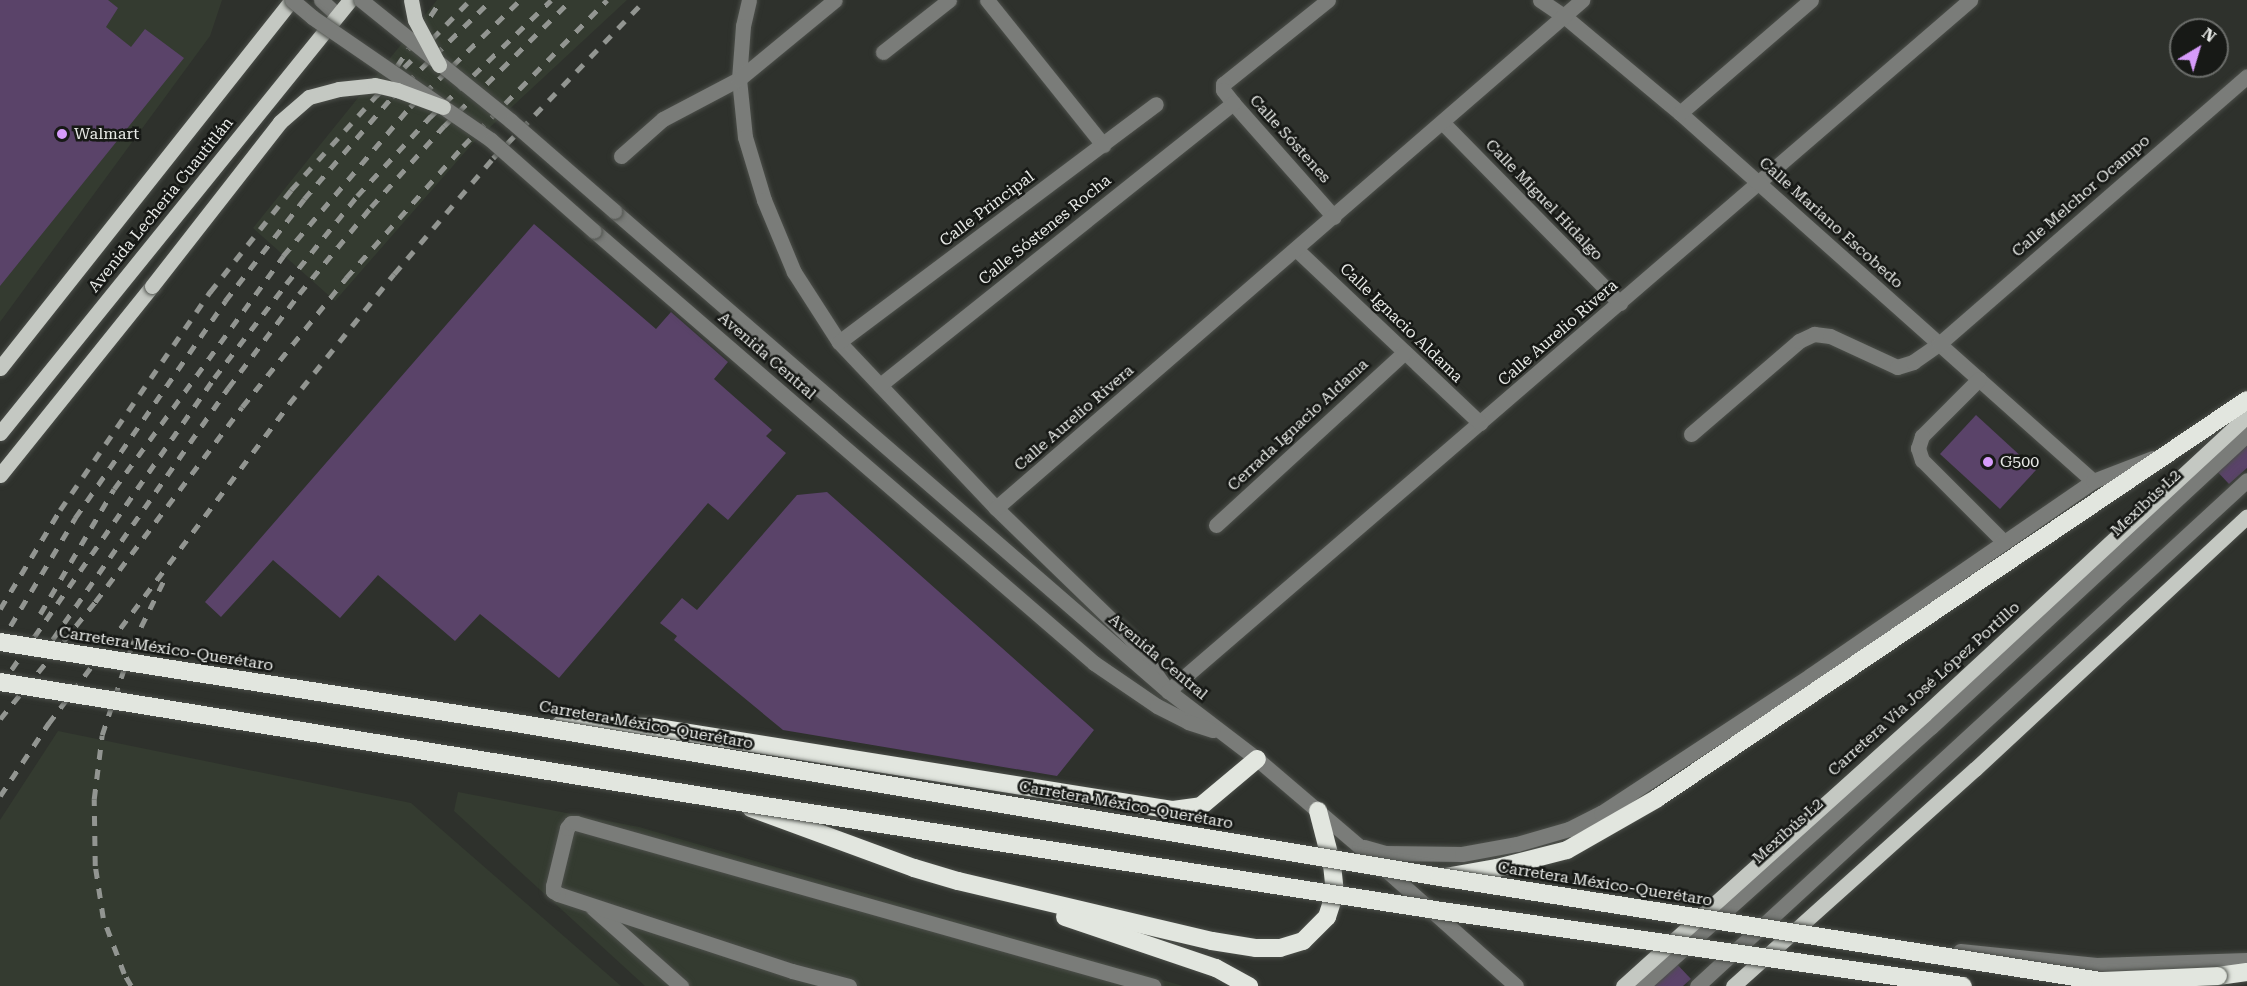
<!DOCTYPE html>
<html>
<head>
<meta charset="utf-8">
<style>
	body { margin:0 }
	#map { position:relative; width:2247px; height:986px; overflow:hidden; background:#2e312c; font-family:"Roboto Serif",serif }
	div>[style] { position:absolute }
	.built>* { inset:0; background:#343b30 }
	.building>* { inset:0; background:#5a4369 }
	.roads { filter:drop-shadow(0 0 2px #4c4f4a) drop-shadow(0 0 2px #4c4f4a) }
	.minor>* { height:15px; margin:-7.5px; padding:0 7.5px; transform-origin:7.5px; border-radius:7.5px; background:#7a7c79 }
	.major>* { height:15px; margin:-7.5px; padding:0 7.5px; transform-origin:7.5px; border-radius:7.5px; background:#c4c8c2 }
	.highway>* { height:18px; margin:-9px; padding:0 9px; transform-origin:9px; border-radius:9px; background:#e2e6df }
	.rail>* { height:4.5px; margin-top:-2.25px; transform-origin:0; background:repeating-linear-gradient(90deg,#929591 0 10px,transparent 0 20px) }
	.bridges { filter:drop-shadow(0 0 2px #4c4f4a) drop-shadow(0 0 2px #4c4f4a) }
	.minor-bridge>* { height:15px; margin:-7.5px; padding:0 7.5px; transform-origin:7.5px; border-radius:7.5px; background:#7a7c79 }
	.major-bridge>* { height:15px; margin:-7.5px; padding:0 7.5px; transform-origin:7.5px; border-radius:7.5px; background:#c4c8c2 }
	.highway-bridge>* { height:18px; margin:-9px; padding:0 9px; transform-origin:9px; border-radius:9px; background:#e2e6df }
	.dots>* { width:16px; height:16px; translate:-50% -50%; box-sizing:border-box; border:3px solid #171916; border-radius:50% }
	span { translate:-50% -50%; white-space:nowrap; text-align:center; line-height:1.15; -webkit-text-stroke:5px #171916; paint-order:stroke }
	.poi-label { font-size:16px; color:#e8eae7 }
	.left { translate:0 -50%; text-align:left }
	.street-label { font-size:16px; color:#e8eae7 }
	.north { position:absolute; left:2169px; top:18px; width:60px; height:60px; box-sizing:border-box; background:#171916; border:2px solid #6b6d6a; border-radius:50%; rotate:38deg; font-size:16px; font-weight:700; line-height:24px; text-align:center; color:#e8eae7 }
	.north::after { content:''; display:block; margin:auto; width:21px; height:27px; background:#d69bfa; clip-path:polygon(50% 0,100% 100%,50% 72%,0 100%) }
</style>
</head>
<body>
<div id="map">
	<div class="built">
		<i style="clip-path:polygon(0 0,222px 0,210px 36px,0 322px)"></i>
		<i style="clip-path:polygon(437px 0,627px 0,473px 143px,335px 301px,253px 228px)"></i>
		<i style="clip-path:polygon(58px 731px,411px 803px,621px 986px,0 986px,0 820px)"></i>
		<i style="clip-path:polygon(458px 792px,639px 827px,1183px 986px,645px 986px,454px 811px)"></i>
	</div>
	<div class="building">
		<i style="clip-path:polygon(0 0,108px 0,118px 8px,106px 27px,131px 47px,145px 29px,184px 58px,0 286px)"></i>
		<i style="clip-path:polygon(534px 224px,656px 329px,671px 312px,728px 362px,714px 379px,772px 430px,766px 436px,786px 453px,728px 520px,708px 503px,559px 678px,480px 614px,455px 641px,378px 575px,340px 618px,273px 560px,221px 617px,205px 602px)"></i>
		<i style="clip-path:polygon(1976px 415px,2036px 470px,2000px 509px,1940px 454px)"></i>
		<i style="clip-path:polygon(2247px 437px,2247px 468px,2229px 484px,2214px 468px)"></i>
		<i style="clip-path:polygon(827px 492px,1094px 730px,1057px 776px,783px 730px,674px 640px,677px 636px,660px 623px,682px 598px,697px 610px,797px 495px)"></i>
		<i style="clip-path:polygon(1673px 960px,1691px 979px,1683px 986px,1645px 986px)"></i>
	</div>
	<div class="roads">
		<div class="minor">
			<i style="left:321px;top:0;width:22px;rotate:43deg"></i>
			<i style="left:749px;top:0;width:27px;rotate:103deg"></i>
			<i style="left:743px;top:26px;width:53px;rotate:94.3deg"></i>
			<i style="left:739px;top:79px;width:58px;rotate:84.1deg"></i>
			<i style="left:745px;top:137px;width:66px;rotate:73.2deg"></i>
			<i style="left:764px;top:200px;width:78px;rotate:67.4deg"></i>
			<i style="left:794px;top:272px;width:83px;rotate:57.3deg"></i>
			<i style="left:839px;top:342px;width:228px;rotate:46.6deg"></i>
			<i style="left:996px;top:508px;width:188px;rotate:44.1deg"></i>
			<i style="left:1131px;top:639px;width:64px;rotate:54.6deg"></i>
			<i style="left:1168px;top:691px;width:1059px;rotate:-40.75deg"></i>
			<i style="left:987px;top:0;width:186px;rotate:51.3deg"></i>
			<i style="left:1328px;top:0;width:134px;rotate:141.3deg"></i>
			<i style="left:1223px;top:84px;width:6px;rotate:90deg"></i>
			<i style="left:1223px;top:90px;width:16px;rotate:52deg"></i>
			<i style="left:1233px;top:103px;width:152px;rotate:48.5deg"></i>
			<i style="left:1540px;top:0;width:29px;rotate:34deg"></i>
			<i style="left:1564px;top:16px;width:151px;rotate:39.9deg"></i>
			<i style="left:1680px;top:113px;width:553px;rotate:41.7deg"></i>
			<i style="left:883px;top:52px;width:84px;rotate:-38.2deg"></i>
			<i style="left:1680px;top:113px;width:173px;rotate:-40.8deg"></i>
			<i style="left:1442px;top:122px;width:254px;rotate:45.5deg"></i>
			<i style="left:621px;top:156px;width:56px;rotate:-41.4deg"></i>
			<i style="left:663px;top:119px;width:86px;rotate:-27.8deg"></i>
			<i style="left:739px;top:79px;width:124px;rotate:-39.5deg"></i>
			<i style="left:614px;top:211px;width:733px;rotate:40.91deg"></i>
			<i style="left:1168px;top:691px;width:112px;rotate:37.4deg"></i>
			<i style="left:1257px;top:759px;width:134px;rotate:40.5deg"></i>
			<i style="left:1359px;top:846px;width:210px;rotate:41.7deg"></i>
			<i style="left:594px;top:231px;width:661px;rotate:40.83deg"></i>
			<i style="left:1094px;top:663px;width:76px;rotate:34.3deg"></i>
			<i style="left:1157px;top:706px;width:35px;rotate:27deg"></i>
			<i style="left:1188px;top:722px;width:26px;rotate:18deg"></i>
			<i style="left:1297px;top:250px;width:252px;rotate:43.4deg"></i>
			<i style="left:839px;top:342px;width:396px;rotate:-36.9deg"></i>
			<i style="left:1979px;top:379px;width:81px;rotate:135deg"></i>
			<i style="left:1922px;top:436px;width:13px;rotate:108deg"></i>
			<i style="left:1918px;top:448px;width:13px;rotate:72deg"></i>
			<i style="left:1922px;top:460px;width:116px;rotate:45deg"></i>
			<i style="left:880px;top:385px;width:452px;rotate:-38.6deg"></i>
			<i style="left:1691px;top:434px;width:143px;rotate:-40.7deg"></i>
			<i style="left:1799px;top:341px;width:17px;rotate:-25deg"></i>
			<i style="left:1814px;top:334px;width:16px;rotate:7deg"></i>
			<i style="left:1830px;top:336px;width:74px;rotate:24.8deg"></i>
			<i style="left:1897px;top:367px;width:17px;rotate:-17deg"></i>
			<i style="left:1913px;top:362px;width:32px;rotate:-35deg"></i>
			<i style="left:1939px;top:344px;width:408px;rotate:-41deg"></i>
			<i style="left:996px;top:508px;width:776px;rotate:-40.92deg"></i>
			<i style="left:1216px;top:525px;width:256px;rotate:-42.5deg"></i>
			<i style="left:1364px;top:847px;width:22px;rotate:16deg"></i>
			<i style="left:1385px;top:853px;width:77px;rotate:0.7deg"></i>
			<i style="left:1462px;top:854px;width:56px;rotate:-10.3deg"></i>
			<i style="left:1517px;top:844px;width:54px;rotate:-16.1deg"></i>
			<i style="left:1569px;top:829px;width:36px;rotate:-27deg"></i>
			<i style="left:1601px;top:813px;width:251px;rotate:-33.3deg"></i>
			<i style="left:1811px;top:675px;width:342px;rotate:-34.5deg"></i>
			<i style="left:2093px;top:481px;width:64px;rotate:-21deg"></i>
			<i style="left:593px;top:908px;width:118px;rotate:41.6deg"></i>
			<i style="left:1960px;top:951px;width:137px;rotate:5.9deg"></i>
			<i style="left:2096px;top:965px;width:151px;rotate:-1.9deg"></i>
			<i style="left:849px;top:986px;width:59px;rotate:-165.3deg"></i>
			<i style="left:792px;top:971px;width:246px;rotate:-161.8deg"></i>
			<i style="left:558px;top:894px;width:6px;rotate:-149deg"></i>
			<i style="left:553px;top:891px;width:5px;rotate:-90deg"></i>
			<i style="left:553px;top:886px;width:60px;rotate:-76.4deg"></i>
			<i style="left:567px;top:828px;width:6px;rotate:-51deg"></i>
			<i style="left:571px;top:823px;width:5px"></i>
			<i style="left:576px;top:823px;width:600px;rotate:15.77deg"></i>
			<i style="left:1642px;top:986px;width:388px;rotate:-41.9deg"></i>
			<i style="left:1931px;top:727px;width:431px;rotate:-42.8deg"></i>
			<i style="left:1697px;top:986px;width:747px;rotate:-42.61deg"></i>
		</div>
		<div class="major">
			<i style="left:0;top:368px;width:470px;rotate:-51.6deg"></i>
			<i style="left:0;top:433px;width:557px;rotate:-51.05deg"></i>
			<i style="left:0;top:475px;width:243px;rotate:-51.2deg"></i>
			<i style="left:1623px;top:986px;width:406px;rotate:-42deg"></i>
			<i style="left:1925px;top:714px;width:439px;rotate:-42.8deg"></i>
			<i style="left:1733px;top:986px;width:325px;rotate:-41.9deg"></i>
			<i style="left:1975px;top:769px;width:371px;rotate:-42.9deg"></i>
		</div>
		<div class="highway">
			<i style="left:560px;top:725px;width:91px;rotate:1.3deg"></i>
			<i style="left:651px;top:727px;width:529px;rotate:9.03deg"></i>
			<i style="left:1173px;top:810px;width:28px;rotate:-8deg"></i>
			<i style="left:1201px;top:806px;width:73px;rotate:-40deg"></i>
			<i style="left:751px;top:808px;width:174px;rotate:20.2deg"></i>
			<i style="left:914px;top:868px;width:46px;rotate:16.5deg"></i>
			<i style="left:958px;top:881px;width:261px;rotate:13.3deg"></i>
			<i style="left:1212px;top:941px;width:45px;rotate:9deg"></i>
			<i style="left:1256px;top:948px;width:24px"></i>
			<i style="left:1280px;top:948px;width:24px;rotate:-17deg"></i>
			<i style="left:1303px;top:941px;width:34px;rotate:-45deg"></i>
			<i style="left:1327px;top:917px;width:25px;rotate:-72deg"></i>
			<i style="left:1335px;top:893px;width:28px;rotate:-96deg"></i>
			<i style="left:1332px;top:865px;width:56px;rotate:-104.5deg"></i>
			<i style="left:1445px;top:877px;width:53px;rotate:-9.8deg"></i>
			<i style="left:1497px;top:868px;width:72px;rotate:-14.4deg"></i>
			<i style="left:1567px;top:850px;width:103px;rotate:-29.8deg"></i>
			<i style="left:1656px;top:799px;width:713px;rotate:-34.02deg"></i>
			<i style="left:1065px;top:917px;width:159px;rotate:18.7deg"></i>
			<i style="left:1216px;top:968px;width:38px;rotate:29deg"></i>
			<i style="left:2218px;top:976px;width:29px;rotate:-8deg"></i>
		</div>
	</div>
	<div class="rail">
		<i style="left:397px;top:66px;width:79px;rotate:-56.3deg"></i>
		<i style="left:0;top:609px;width:116px;rotate:-58.8deg"></i>
		<i style="left:60px;top:510px;width:265px;rotate:-55.5deg"></i>
		<i style="left:210px;top:292px;width:130px;rotate:-51.5deg"></i>
		<i style="left:291px;top:190px;width:127px;rotate:-47.9deg"></i>
		<i style="left:376px;top:96px;width:134px;rotate:-45.6deg"></i>
		<i style="left:40px;top:614px;width:145px;rotate:-59.4deg"></i>
		<i style="left:114px;top:489px;width:288px;rotate:-54deg"></i>
		<i style="left:283px;top:256px;width:196px;rotate:-49.6deg"></i>
		<i style="left:410px;top:107px;width:153px;rotate:-44.2deg"></i>
		<i style="left:0;top:643px;width:146px;rotate:-59deg"></i>
		<i style="left:75px;top:518px;width:264px;rotate:-55.3deg"></i>
		<i style="left:225px;top:301px;width:129px;rotate:-52.2deg"></i>
		<i style="left:304px;top:199px;width:135px;rotate:-49.2deg"></i>
		<i style="left:392px;top:97px;width:139px;rotate:-44.4deg"></i>
		<i style="left:41px;top:656px;width:327px;rotate:-55.1deg"></i>
		<i style="left:228px;top:388px;width:118px;rotate:-52.9deg"></i>
		<i style="left:299px;top:294px;width:113px;rotate:-50.4deg"></i>
		<i style="left:371px;top:207px;width:109px;rotate:-48deg"></i>
		<i style="left:444px;top:126px;width:179px;rotate:-44.8deg"></i>
		<i style="left:0;top:686px;width:375px;rotate:-55.2deg"></i>
		<i style="left:214px;top:378px;width:118px;rotate:-52.5deg"></i>
		<i style="left:286px;top:284px;width:113px;rotate:-51.1deg"></i>
		<i style="left:357px;top:196px;width:108px;rotate:-47.3deg"></i>
		<i style="left:430px;top:117px;width:168px;rotate:-44deg"></i>
		<i style="left:0;top:719px;width:151px;rotate:-50.9deg"></i>
		<i style="left:95px;top:602px;width:244px;rotate:-53deg"></i>
		<i style="left:242px;top:407px;width:166px;rotate:-51.1deg"></i>
		<i style="left:346px;top:278px;width:176px;rotate:-48.4deg"></i>
		<i style="left:463px;top:146px;width:205px;rotate:-45.4deg"></i>
		<i style="left:0;top:796px;width:87px;rotate:-56.3deg"></i>
		<i style="left:48px;top:724px;width:401px;rotate:-53deg"></i>
		<i style="left:289px;top:404px;width:167px;rotate:-51.1deg"></i>
		<i style="left:394px;top:274px;width:153px;rotate:-49.5deg"></i>
		<i style="left:493px;top:158px;width:219px;rotate:-46.1deg"></i>
		<i style="left:131px;top:986px;width:14px;rotate:-120deg"></i>
		<i style="left:124px;top:974px;width:60px;rotate:-110.6deg"></i>
		<i style="left:103px;top:918px;width:53px;rotate:-98.7deg"></i>
		<i style="left:95px;top:866px;width:67px;rotate:-90.9deg"></i>
		<i style="left:94px;top:799px;width:64px;rotate:-82.9deg"></i>
		<i style="left:102px;top:735px;width:95px;rotate:-71.6deg"></i>
		<i style="left:132px;top:645px;width:72px;rotate:-63.8deg"></i>
	</div>
	<div class="bridges">
		<div class="minor-bridge">
			<i style="left:292px;top:0;width:26px;rotate:40deg"></i>
			<i style="left:312px;top:17px;width:217px;rotate:34.5deg"></i>
			<i style="left:491px;top:140px;width:137px;rotate:41.5deg"></i>
			<i style="left:361px;top:0;width:193px;rotate:38.9deg"></i>
			<i style="left:511px;top:121px;width:137px;rotate:41.1deg"></i>
		</div>
		<div class="major-bridge">
			<i style="left:411px;top:0;width:20px;rotate:79deg"></i>
			<i style="left:415px;top:20px;width:51px;rotate:61.9deg"></i>
			<i style="left:152px;top:286px;width:208px;rotate:-52deg"></i>
			<i style="left:280px;top:122px;width:38px;rotate:-41deg"></i>
			<i style="left:309px;top:97px;width:31px;rotate:-15deg"></i>
			<i style="left:339px;top:89px;width:36px;rotate:-6deg"></i>
			<i style="left:375px;top:85px;width:23px;rotate:13deg"></i>
			<i style="left:397px;top:90px;width:49px;rotate:20.3deg"></i>
		</div>
		<div class="highway-bridge">
			<i style="left:0;top:642px;width:528px;rotate:8.93deg"></i>
			<i style="left:522px;top:724px;width:931px;rotate:9.46deg"></i>
			<i style="left:1440px;top:877px;width:668px;rotate:8.95deg"></i>
			<i style="left:2100px;top:981px;width:118px;rotate:-2.4deg"></i>
			<i style="left:0;top:682px;width:743px;rotate:9.22deg"></i>
			<i style="left:733px;top:801px;width:717px;rotate:8.82deg"></i>
			<i style="left:1442px;top:911px;width:526px;rotate:8.19deg"></i>
		</div>
	</div>
	<div class="dots">
		<i style="left:62px;top:134px;background:#d69bfa"></i>
		<i style="left:1988px;top:462px;background:#d69bfa"></i>
	</div>
	<div class="poi-label">
		<span class="left" style="left:74px;top:134px">Walmart</span>
		<span class="left" style="left:2000px;top:462px">G500</span>
	</div>
	<div class="street-label">
		<span style="left:1290px;top:139px;rotate:48deg">Calle Sóstenes</span>
		<span style="left:2081px;top:196px;rotate:-41deg">Calle Melchor Ocampo</span>
		<span style="left:1544px;top:200px;rotate:46deg">Calle Miguel Hidalgo</span>
		<span style="left:161px;top:205px;rotate:-51deg">Avenida Lecheria Cuautitlán</span>
		<span style="left:987px;top:209px;rotate:-37deg">Calle Principal</span>
		<span style="left:1831px;top:223px;rotate:42deg">Calle Mariano Escobedo</span>
		<span style="left:1045px;top:230px;rotate:-39deg">Calle Sóstenes Rocha</span>
		<span style="left:1401px;top:323px;rotate:44deg">Calle Ignacio Aldama</span>
		<span style="left:1558px;top:333px;rotate:-41deg">Calle Aurelio Rivera</span>
		<span style="left:767px;top:356px;rotate:41deg">Avenida Central</span>
		<span style="left:1074px;top:418px;rotate:-41deg">Calle Aurelio Rivera</span>
		<span style="left:1298px;top:425px;rotate:-43deg">Cerrada Ignacio Aldama</span>
		<span style="left:2146px;top:503px;rotate:-43deg">Mexibús L2</span>
		<span style="left:166px;top:649px;rotate:9deg">Carretera México-Querétaro</span>
		<span style="left:1158px;top:657px;rotate:40deg">Avenida Central</span>
		<span style="left:1924px;top:689px;rotate:-42deg">Carretera Vía José López Portillo</span>
		<span style="left:646px;top:725px;rotate:10deg">Carretera México-Querétaro</span>
		<span style="left:1126px;top:805px;rotate:10deg">Carretera México-Querétaro</span>
		<span style="left:1788px;top:831px;rotate:-42deg">Mexibús L2</span>
		<span style="left:1605px;top:884px;rotate:9deg">Carretera México-Querétaro</span>
	</div>
	<div class="north">N</div>
</div>
</body>
</html>
